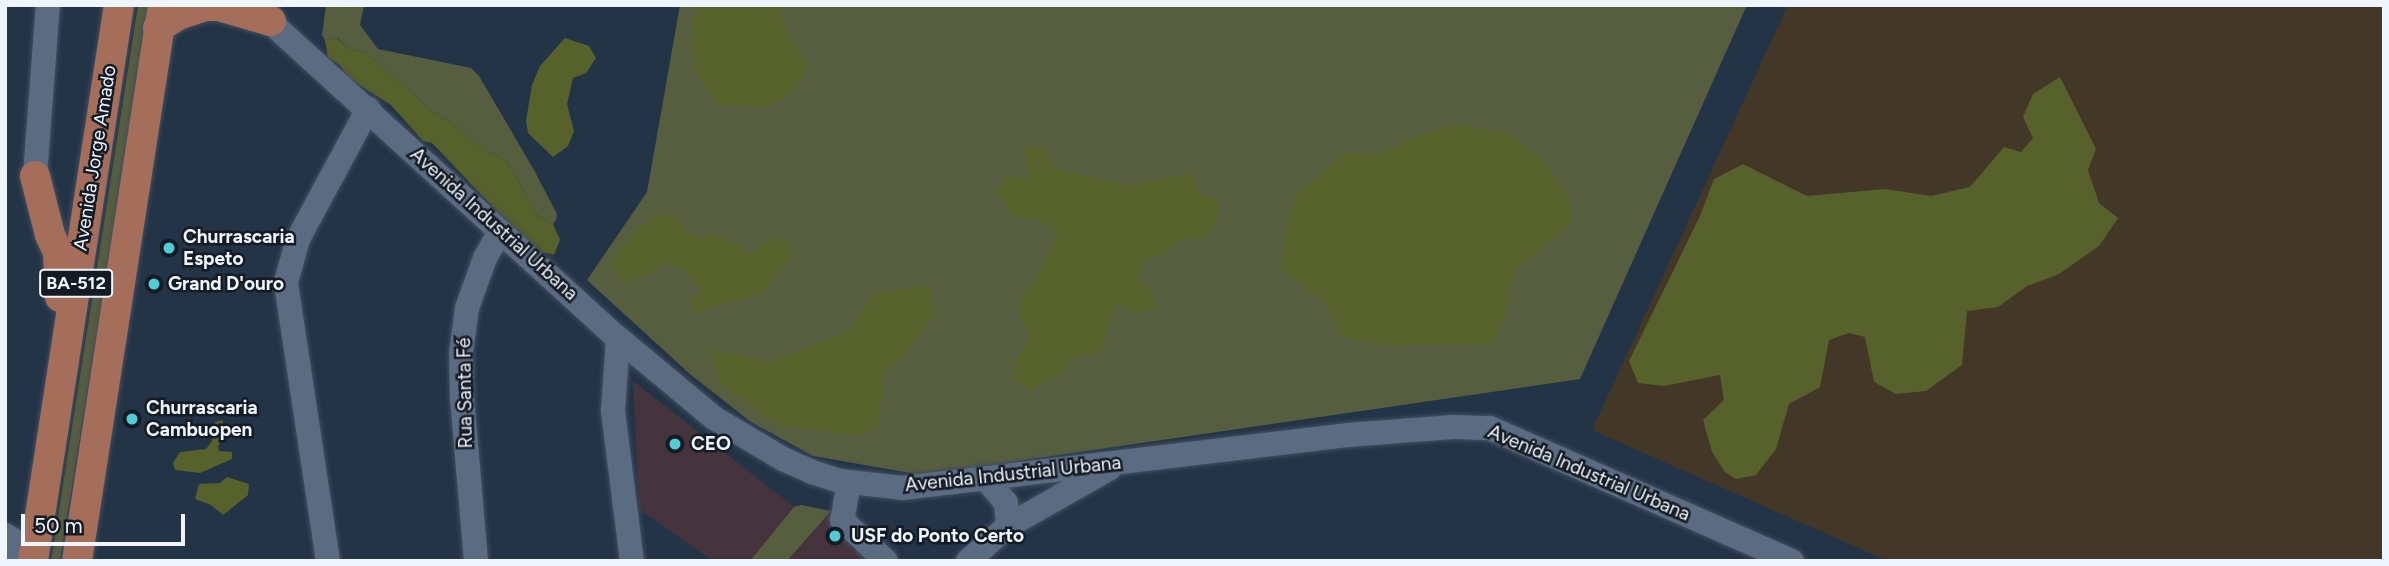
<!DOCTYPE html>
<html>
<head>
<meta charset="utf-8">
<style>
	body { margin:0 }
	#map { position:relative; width:2389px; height:566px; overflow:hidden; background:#243447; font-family:Figtree,sans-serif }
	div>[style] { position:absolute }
	.industrial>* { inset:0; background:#433828 }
	.medical>* { inset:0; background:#46343d }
	.green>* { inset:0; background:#575e40 }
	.forest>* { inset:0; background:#57612c }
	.roads { filter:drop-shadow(0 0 2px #424f5f) drop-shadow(0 0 2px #424f5f) }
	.minor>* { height:24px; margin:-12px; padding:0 12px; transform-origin:12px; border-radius:12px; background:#5b6c82 }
	.major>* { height:30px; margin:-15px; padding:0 15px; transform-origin:15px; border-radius:15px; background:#a46e5b }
	.dots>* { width:19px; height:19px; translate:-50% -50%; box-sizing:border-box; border:4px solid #141b24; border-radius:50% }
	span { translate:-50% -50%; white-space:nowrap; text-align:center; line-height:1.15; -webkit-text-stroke:5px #141b24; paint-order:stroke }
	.shield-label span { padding:2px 5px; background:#141b24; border:2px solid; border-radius:5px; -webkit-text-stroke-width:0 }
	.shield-label { font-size:18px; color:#eff5fd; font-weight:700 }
	.street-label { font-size:19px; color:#eff5fd }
	.poi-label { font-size:19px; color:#eff5fd; font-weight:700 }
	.left { translate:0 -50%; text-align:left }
	.frame { position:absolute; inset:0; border:7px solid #eff5fd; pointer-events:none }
	.scale { position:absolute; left:21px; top:514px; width:164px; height:32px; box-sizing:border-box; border:4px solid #eff5fd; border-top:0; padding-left:9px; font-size:21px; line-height:24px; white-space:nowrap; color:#eff5fd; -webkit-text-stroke:5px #141b24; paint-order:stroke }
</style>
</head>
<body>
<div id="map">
	<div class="industrial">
		<i style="clip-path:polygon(1788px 5px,2384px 5px,2384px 561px,1888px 561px,1592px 430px)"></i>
	</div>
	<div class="medical">
		<i style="clip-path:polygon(633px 381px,794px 507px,750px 561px,713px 561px,639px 509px)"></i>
		<i style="clip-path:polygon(831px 511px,891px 561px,787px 561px)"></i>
	</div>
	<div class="green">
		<i style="clip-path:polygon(138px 5px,150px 5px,60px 561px,51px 561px)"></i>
		<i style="clip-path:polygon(326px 5px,364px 5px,360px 25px,378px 49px,471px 68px,479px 76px,534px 170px,557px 214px,556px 220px,553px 224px,537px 215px,507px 161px,482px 148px,459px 128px,435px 113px,365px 52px,349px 49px,338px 38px,325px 40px,322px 35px)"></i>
		<i style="clip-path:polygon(680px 5px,1747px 5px,1580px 379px,922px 475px,813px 456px,751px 422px,691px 375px,587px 280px,647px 192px)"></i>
		<i style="clip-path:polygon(801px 505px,831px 511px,787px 561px,750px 561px,794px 507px)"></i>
	</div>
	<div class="forest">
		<i style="clip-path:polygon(699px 5px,779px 5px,789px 38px,810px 64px,793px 93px,768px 107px,718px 104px,694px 71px,691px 26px)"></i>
		<i style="clip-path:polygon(337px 38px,349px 49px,365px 52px,435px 113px,459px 128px,482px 148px,507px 161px,537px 215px,553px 224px,560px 240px,554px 255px,534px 250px,432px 143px,423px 141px,391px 105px,348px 78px,340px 65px,328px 58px,325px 40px)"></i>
		<i style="clip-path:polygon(565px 38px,589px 46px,596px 58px,586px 73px,573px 78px,567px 104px,574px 131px,568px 146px,553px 157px,528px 133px,526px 121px,532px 85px,540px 66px)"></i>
		<i style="clip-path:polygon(2060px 77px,2096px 149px,2088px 170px,2099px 203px,2118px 218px,2099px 246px,2059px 274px,2027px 286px,1998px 307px,1967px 311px,1962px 365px,1926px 391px,1896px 394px,1874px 382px,1865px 337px,1849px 333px,1829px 340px,1820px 387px,1789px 404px,1776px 449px,1756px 475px,1736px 479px,1725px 472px,1712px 452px,1703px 420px,1724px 400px,1720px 375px,1664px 386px,1638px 383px,1629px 361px,1700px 216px,1714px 179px,1743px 164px,1807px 196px,1885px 189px,1931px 196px,1970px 187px,2004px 147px,2021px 152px,2033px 138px,2023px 117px,2033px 94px)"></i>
		<i style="clip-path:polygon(1457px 124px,1510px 133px,1532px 150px,1547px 165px,1569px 197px,1570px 225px,1516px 269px,1504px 319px,1495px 344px,1382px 345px,1339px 337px,1326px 303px,1280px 269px,1288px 215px,1297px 194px,1343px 153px,1377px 154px,1418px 135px)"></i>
		<i style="clip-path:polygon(1025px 147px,1044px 149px,1055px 169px,1129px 185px,1192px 173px,1200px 194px,1219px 201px,1216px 223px,1203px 238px,1178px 241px,1167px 253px,1146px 260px,1138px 277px,1151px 289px,1157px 307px,1136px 314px,1116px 304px,1101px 351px,1071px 359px,1062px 374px,1029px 390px,1013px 379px,1015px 361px,1031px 337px,1019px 318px,1023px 294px,1035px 280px,1057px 234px,1039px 220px,1014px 217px,995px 192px,1007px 175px,1028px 179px)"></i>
		<i style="clip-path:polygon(661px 213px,678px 216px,686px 231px,703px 239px,709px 233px,727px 238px,749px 253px,773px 238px,788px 241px,792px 256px,762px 295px,714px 306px,696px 315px,689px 300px,702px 291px,686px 272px,664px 262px,650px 275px,624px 283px,609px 264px,640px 226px)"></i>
		<i style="clip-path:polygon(928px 286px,935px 315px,899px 361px,884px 370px,878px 428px,856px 436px,778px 425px,720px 385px,709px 349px,770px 361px,849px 331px,874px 293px)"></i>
		<i style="clip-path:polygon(222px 420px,227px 432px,218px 446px,219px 451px,232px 452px,232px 459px,200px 473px,175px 470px,173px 463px,180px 452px,206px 449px,212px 441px,215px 422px)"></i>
		<i style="clip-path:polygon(227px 477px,249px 484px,248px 495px,223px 515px,211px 505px,195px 499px,199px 484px,220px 483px)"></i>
	</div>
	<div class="roads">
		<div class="minor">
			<i style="left:257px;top:10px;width:488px;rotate:42.3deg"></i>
			<i style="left:618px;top:338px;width:125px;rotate:39.8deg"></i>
			<i style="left:714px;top:418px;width:80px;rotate:30.7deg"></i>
			<i style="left:783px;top:459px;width:32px;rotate:24deg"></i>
			<i style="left:812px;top:472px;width:29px;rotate:18deg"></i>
			<i style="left:840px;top:481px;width:63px;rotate:6.3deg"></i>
			<i style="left:903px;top:488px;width:447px;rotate:-6.8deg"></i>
			<i style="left:1347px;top:435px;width:107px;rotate:-4.3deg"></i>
			<i style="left:1454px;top:427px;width:36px;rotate:2deg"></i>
			<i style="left:1490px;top:428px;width:330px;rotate:23.8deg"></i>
			<i style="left:35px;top:176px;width:171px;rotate:-85.7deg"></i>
			<i style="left:618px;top:338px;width:73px;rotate:93.9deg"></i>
			<i style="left:613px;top:411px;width:151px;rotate:82.8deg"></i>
			<i style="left:986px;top:479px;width:31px;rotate:50deg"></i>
			<i style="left:1006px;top:503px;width:23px;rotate:85deg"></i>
			<i style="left:849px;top:482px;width:39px;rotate:100deg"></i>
			<i style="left:842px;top:520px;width:60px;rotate:43deg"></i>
			<i style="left:5px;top:535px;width:9px;rotate:32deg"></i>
			<i style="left:13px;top:540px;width:21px;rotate:79deg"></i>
			<i style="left:328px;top:561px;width:282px;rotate:-98.6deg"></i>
			<i style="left:286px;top:282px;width:45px;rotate:-74.4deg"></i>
			<i style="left:298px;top:239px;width:148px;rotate:-61.7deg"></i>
			<i style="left:476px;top:561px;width:165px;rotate:-94.9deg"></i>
			<i style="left:462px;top:397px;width:44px;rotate:-91.3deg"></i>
			<i style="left:461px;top:353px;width:45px;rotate:-82.4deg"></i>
			<i style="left:467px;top:308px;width:53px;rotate:-70.2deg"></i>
			<i style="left:485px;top:258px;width:30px;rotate:-60deg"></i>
			<i style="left:968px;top:561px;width:53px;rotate:-41.2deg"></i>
			<i style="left:1008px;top:526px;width:117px;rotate:-29.6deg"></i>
		</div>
		<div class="major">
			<i style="left:158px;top:28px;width:24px;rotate:-33deg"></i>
			<i style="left:178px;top:15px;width:28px;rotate:-18deg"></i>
			<i style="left:205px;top:6px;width:14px"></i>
			<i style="left:219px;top:6px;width:54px;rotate:16.1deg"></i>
			<i style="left:35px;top:176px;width:61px;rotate:75.7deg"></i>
			<i style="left:50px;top:235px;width:19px;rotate:65deg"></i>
			<i style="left:58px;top:252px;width:45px;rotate:87.5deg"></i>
			<i style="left:33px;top:561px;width:563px;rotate:-81.21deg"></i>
			<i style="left:77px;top:561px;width:563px;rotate:-81.21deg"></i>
		</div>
	</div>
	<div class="dots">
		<i style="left:169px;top:248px;background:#52cbd7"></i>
		<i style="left:154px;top:284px;background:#52cbd7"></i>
		<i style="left:132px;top:419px;background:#52cbd7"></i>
		<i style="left:675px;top:444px;background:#52cbd7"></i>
		<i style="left:835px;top:536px;background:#52cbd7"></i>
	</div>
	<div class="shield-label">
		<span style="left:76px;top:283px">BA-512</span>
	</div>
	<div class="street-label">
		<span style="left:95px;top:158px;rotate:-81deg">Avenida Jorge Amado</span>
		<span style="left:494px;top:224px;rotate:42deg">Avenida Industrial Urbana</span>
		<span style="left:465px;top:393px;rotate:-91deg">Rua Santa Fé</span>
		<span style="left:1589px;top:473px;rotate:23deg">Avenida Industrial Urbana</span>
		<span style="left:1013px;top:474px;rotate:-6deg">Avenida Industrial Urbana</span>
	</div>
	<div class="poi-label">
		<span class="left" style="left:183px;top:248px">Churrascaria<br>Espeto</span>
		<span class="left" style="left:168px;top:284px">Grand D'ouro</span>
		<span class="left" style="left:146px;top:419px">Churrascaria<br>Cambuopen</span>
		<span class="left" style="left:691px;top:444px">CEO</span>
		<span class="left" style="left:851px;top:536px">USF do Ponto Certo</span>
	</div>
	<div class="frame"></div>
	<div class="scale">50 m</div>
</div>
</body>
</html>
